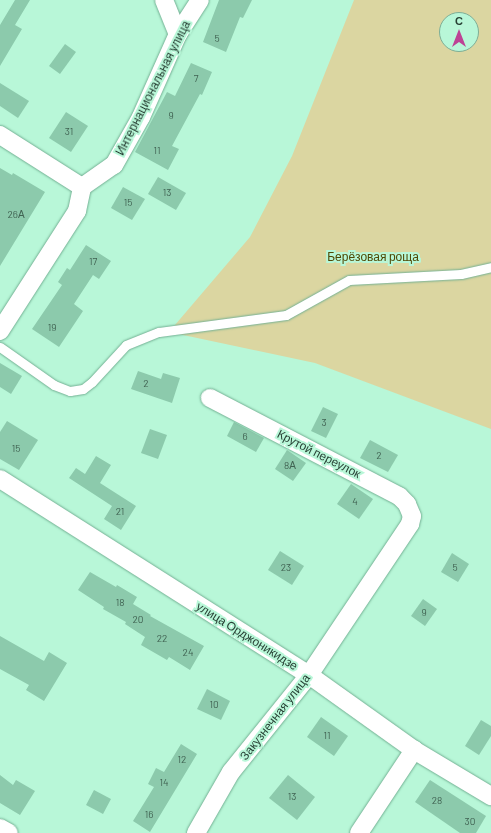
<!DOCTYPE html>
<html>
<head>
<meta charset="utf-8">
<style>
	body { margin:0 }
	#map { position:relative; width:491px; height:833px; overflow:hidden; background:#b8f7d8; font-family:Barlow,sans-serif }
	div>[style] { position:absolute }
	.green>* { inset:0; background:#dbd6a1 }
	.building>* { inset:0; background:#8ccaac }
	.roads { filter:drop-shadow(0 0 1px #73b093) drop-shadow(0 0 1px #73b093) }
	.service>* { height:9px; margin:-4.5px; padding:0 4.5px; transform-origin:4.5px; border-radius:4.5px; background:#fff }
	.minor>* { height:18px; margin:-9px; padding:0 9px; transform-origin:9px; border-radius:9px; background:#fff }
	span { translate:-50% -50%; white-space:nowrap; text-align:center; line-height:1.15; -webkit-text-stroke:4px #b8f7d8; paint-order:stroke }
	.number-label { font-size:10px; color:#406252 }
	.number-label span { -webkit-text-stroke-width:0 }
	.street-label { font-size:12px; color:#274034 }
	.park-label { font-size:12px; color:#4f4805 }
	.north { position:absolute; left:439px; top:12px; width:40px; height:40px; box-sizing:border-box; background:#b8f7d8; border:1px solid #7eae96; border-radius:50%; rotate:0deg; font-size:11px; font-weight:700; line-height:16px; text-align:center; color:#274034 }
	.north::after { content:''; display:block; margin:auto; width:14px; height:18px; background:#bd4395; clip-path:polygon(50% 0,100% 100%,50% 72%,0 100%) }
</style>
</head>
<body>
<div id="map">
	<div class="green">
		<i style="clip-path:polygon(evenodd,354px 0,491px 0,491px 429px,315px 363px,169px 332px,250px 237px,292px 156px,354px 0,447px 20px,471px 20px,471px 44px,447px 44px,447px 20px)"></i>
	</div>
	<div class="building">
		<i style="clip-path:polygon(15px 0,30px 0,15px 25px,22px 29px,0 66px,0 25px)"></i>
		<i style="clip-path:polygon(219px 0,252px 0,243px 18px,240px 17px,226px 52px,203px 42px)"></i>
		<i style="clip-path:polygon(65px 44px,76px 52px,60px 74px,49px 66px)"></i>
		<i style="clip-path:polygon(191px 63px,212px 72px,202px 95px,200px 94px,172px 146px,179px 149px,168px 170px,135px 152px,167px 92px,175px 96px)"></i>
		<i style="clip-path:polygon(0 83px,29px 101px,18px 118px,0 106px)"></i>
		<i style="clip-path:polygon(66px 112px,88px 126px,71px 152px,49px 138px)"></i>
		<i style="clip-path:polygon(0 168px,12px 175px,13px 173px,45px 192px,0 266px)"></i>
		<i style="clip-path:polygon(158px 177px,186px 193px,176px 210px,148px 194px)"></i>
		<i style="clip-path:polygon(123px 187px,145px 199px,132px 220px,111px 208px)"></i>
		<i style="clip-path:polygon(86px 245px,111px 261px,99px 279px,93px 275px,74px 304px,83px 311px,59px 347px,32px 329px,62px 285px,58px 282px,67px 268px,70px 270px)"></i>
		<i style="clip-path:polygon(0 363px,22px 376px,11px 394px,0 387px)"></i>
		<i style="clip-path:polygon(138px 371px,161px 379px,163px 373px,180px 378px,172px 403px,131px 389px)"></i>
		<i style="clip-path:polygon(323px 407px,338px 414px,326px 438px,311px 431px)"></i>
		<i style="clip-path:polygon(7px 421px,38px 440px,19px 470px,0 459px,0 432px)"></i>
		<i style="clip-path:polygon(234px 422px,264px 438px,256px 452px,227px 436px)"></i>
		<i style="clip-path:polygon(150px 429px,167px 435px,158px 459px,141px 453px)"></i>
		<i style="clip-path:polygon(370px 440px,398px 455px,388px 472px,360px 458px)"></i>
		<i style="clip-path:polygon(287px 450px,306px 463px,293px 481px,275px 469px)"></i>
		<i style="clip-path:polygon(96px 456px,111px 465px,100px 483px,136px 506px,121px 530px,104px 519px,112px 506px,69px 478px,76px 468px,85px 474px)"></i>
		<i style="clip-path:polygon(351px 484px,373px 499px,359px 519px,337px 504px)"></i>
		<i style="clip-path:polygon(280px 551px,304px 566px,292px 585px,268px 570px)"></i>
		<i style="clip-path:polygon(452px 553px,469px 564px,458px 582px,441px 572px)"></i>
		<i style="clip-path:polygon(90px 572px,116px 587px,117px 585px,137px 597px,133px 604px,151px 615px,150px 616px,204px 646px,190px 670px,169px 657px,167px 660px,141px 645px,145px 637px,125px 624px,126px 622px,103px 609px,104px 607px,78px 590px)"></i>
		<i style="clip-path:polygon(423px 599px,437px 609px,425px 626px,411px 616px)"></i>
		<i style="clip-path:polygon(0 636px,44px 661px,49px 652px,67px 663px,44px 701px,26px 690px,29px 685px,0 669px)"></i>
		<i style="clip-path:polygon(207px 689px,230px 701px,221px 720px,197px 709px)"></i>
		<i style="clip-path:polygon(321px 717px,348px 736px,334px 756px,307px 737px)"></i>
		<i style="clip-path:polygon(481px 720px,491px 726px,491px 736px,479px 755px,465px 746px)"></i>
		<i style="clip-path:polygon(181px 744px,197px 754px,150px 832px,133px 821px,154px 787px,148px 784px,156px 768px,164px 772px)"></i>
		<i style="clip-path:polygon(0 775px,13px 785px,16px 780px,35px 791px,20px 815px,0 803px)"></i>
		<i style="clip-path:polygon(288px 775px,315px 797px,297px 820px,269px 798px)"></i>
		<i style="clip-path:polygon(430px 780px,486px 816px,476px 833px,460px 833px,415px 802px)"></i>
		<i style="clip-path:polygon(94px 790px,111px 799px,103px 814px,86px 805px)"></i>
	</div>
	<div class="roads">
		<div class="service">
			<i style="left:0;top:347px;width:66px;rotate:35.1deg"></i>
			<i style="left:54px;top:385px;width:17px;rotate:21deg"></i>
			<i style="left:70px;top:391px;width:13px;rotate:-9deg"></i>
			<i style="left:83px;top:389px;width:11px;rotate:-38deg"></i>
			<i style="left:92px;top:382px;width:50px;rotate:-47.4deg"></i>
			<i style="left:126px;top:345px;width:35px;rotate:-22deg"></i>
			<i style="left:159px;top:332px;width:128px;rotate:-7.6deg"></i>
			<i style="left:286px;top:315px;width:72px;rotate:-29.1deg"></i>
			<i style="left:349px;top:280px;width:112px;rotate:-3.1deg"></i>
			<i style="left:461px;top:274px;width:31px;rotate:-13deg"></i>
		</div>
		<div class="minor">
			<i style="left:164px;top:0;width:37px;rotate:68deg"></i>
			<i style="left:0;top:135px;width:97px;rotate:32.4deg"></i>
			<i style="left:0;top:331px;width:143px;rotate:-57.3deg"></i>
			<i style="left:77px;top:211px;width:25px;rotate:-78deg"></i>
			<i style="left:82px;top:187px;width:39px;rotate:-35deg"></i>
			<i style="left:114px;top:165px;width:55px;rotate:-60.6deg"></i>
			<i style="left:141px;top:117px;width:91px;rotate:-66deg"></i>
			<i style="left:178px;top:34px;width:40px;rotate:-57.1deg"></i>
			<i style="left:0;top:479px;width:366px;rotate:32.4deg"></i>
			<i style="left:309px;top:675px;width:129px;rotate:35.5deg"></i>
			<i style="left:414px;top:750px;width:90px;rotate:30.9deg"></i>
			<i style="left:0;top:828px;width:10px;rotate:29deg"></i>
			<i style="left:196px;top:833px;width:70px;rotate:-60.2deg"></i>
			<i style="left:231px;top:772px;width:124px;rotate:-51.2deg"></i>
			<i style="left:309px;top:675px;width:182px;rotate:-56.2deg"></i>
			<i style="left:410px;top:524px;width:8px;rotate:-76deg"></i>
			<i style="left:412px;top:516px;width:13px;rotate:-113deg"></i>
			<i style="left:407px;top:504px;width:11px;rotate:-135deg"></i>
			<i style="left:399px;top:496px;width:213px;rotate:-152.6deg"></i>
			<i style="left:359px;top:833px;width:100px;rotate:-56.5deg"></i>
		</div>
	</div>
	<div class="number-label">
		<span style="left:217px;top:39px">5</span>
		<span style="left:196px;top:79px">7</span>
		<span style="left:171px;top:116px">9</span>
		<span style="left:69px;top:132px">31</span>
		<span style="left:157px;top:151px">11</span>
		<span style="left:167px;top:193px">13</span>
		<span style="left:128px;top:203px">15</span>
		<span style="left:16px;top:215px">26А</span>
		<span style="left:93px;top:262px">17</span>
		<span style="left:52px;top:328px">19</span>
		<span style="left:146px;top:384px">2</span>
		<span style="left:324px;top:423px">3</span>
		<span style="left:245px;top:437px">6</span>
		<span style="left:16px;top:449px">15</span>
		<span style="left:379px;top:456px">2</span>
		<span style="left:290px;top:466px">8А</span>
		<span style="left:355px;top:502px">4</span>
		<span style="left:120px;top:512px">21</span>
		<span style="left:286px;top:568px">23</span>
		<span style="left:455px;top:568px">5</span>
		<span style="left:120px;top:603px">18</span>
		<span style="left:424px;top:613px">9</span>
		<span style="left:138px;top:620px">20</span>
		<span style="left:162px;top:639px">22</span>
		<span style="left:188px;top:653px">24</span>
		<span style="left:214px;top:705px">10</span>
		<span style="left:327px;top:736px">11</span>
		<span style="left:182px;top:760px">12</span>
		<span style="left:164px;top:783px">14</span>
		<span style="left:292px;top:797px">13</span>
		<span style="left:437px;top:801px">28</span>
		<span style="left:149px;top:815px">16</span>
		<span style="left:470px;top:822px">30</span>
	</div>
	<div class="street-label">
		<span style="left:153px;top:88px;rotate:-63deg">Интернациональная улица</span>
		<span style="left:319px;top:454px;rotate:27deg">Крутой переулок</span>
		<span style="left:247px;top:636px;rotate:32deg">улица Орджоникидзе</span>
		<span style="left:275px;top:717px;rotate:-52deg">Закузнечная улица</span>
	</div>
	<div class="park-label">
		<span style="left:373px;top:257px">Берёзовая роща</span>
	</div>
	<div class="north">С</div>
</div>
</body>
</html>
